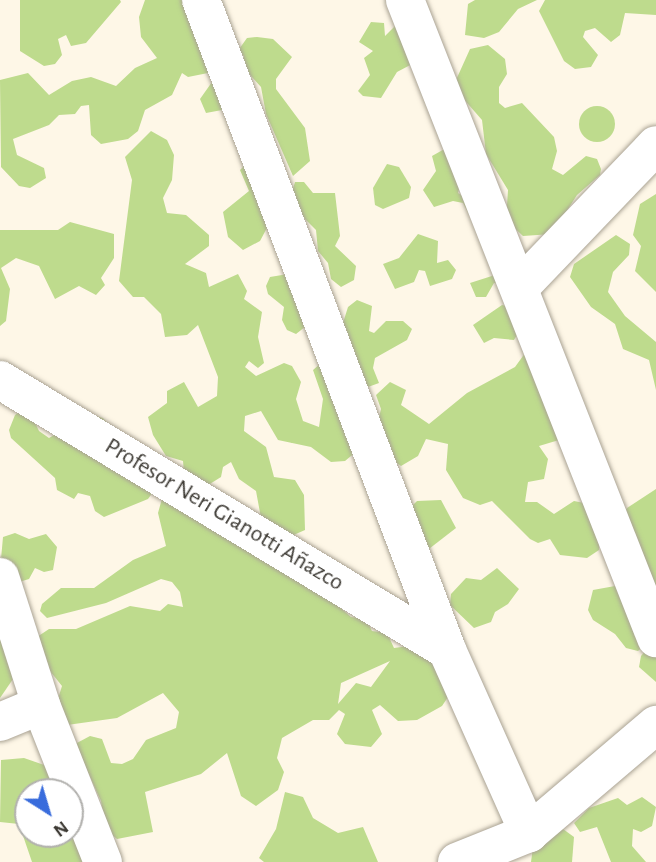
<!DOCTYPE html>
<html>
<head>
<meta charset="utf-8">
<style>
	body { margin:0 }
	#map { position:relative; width:656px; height:862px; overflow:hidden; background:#fef7e7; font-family:"Alegreya Sans",sans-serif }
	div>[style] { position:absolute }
	.green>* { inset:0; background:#bedb8d }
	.round { border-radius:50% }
	.roads { filter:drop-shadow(0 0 2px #aaa394) drop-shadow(0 0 2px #aaa394) }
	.minor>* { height:38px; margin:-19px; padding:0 19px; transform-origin:19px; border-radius:19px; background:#fff }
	span { translate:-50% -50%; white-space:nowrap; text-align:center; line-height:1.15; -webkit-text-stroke:5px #fff; paint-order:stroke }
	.street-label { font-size:24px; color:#3e3b35 }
	.north { position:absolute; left:14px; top:778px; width:70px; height:70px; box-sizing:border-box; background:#fff; border:2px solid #b2b1ae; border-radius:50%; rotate:143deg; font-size:19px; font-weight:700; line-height:28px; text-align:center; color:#3e3b35 }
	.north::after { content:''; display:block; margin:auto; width:24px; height:32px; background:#396cdc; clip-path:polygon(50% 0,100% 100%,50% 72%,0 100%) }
</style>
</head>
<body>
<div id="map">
	<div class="green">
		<i style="clip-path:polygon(20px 0,120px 0,121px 2px,86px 43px,71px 46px,66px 35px,58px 39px,62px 55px,55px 64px,44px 66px,20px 51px)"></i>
		<i style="clip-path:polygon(145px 0,206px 0,222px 110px,206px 113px,200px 99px,212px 82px,208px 73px,188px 77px,182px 73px,172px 95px,145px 110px,138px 131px,128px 139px,101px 144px,91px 135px,89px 105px,81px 106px,75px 114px,59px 115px,49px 125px,13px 139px,17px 155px,44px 168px,46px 178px,30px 188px,19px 186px,1px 167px,0 80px,28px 73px,49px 95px,72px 81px,91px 77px,116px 86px,135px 68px,157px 58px,141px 37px,139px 17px)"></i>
		<i style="clip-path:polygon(475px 0,537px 0,518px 9px,499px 32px,484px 38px,465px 35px,468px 4px)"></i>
		<i style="clip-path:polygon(545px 0,656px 0,656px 15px,625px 13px,620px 35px,611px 42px,595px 28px,585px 31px,583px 37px,598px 55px,591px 67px,575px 69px,564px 61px,539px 11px)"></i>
		<i style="clip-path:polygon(371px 22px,384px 23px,385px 36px,395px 26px,416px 62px,397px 72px,381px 98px,363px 96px,358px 91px,370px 75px,364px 58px,373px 51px,359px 42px)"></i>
		<i style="clip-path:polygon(257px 37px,273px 39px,292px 57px,276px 79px,276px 89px,305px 128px,310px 161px,293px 176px,266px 114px,261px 87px,242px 66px,244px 56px,237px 52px,247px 38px)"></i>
		<i style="clip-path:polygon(488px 45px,505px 59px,507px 74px,499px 87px,499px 103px,505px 108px,522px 103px,554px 137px,557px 151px,552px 169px,563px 175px,586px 156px,597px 159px,601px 169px,600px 175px,577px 195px,552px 234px,523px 236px,506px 220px,508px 190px,486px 154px,482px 120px,461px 96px,456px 80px,470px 49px)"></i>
		<i class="round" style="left:579px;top:106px;width:36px;height:36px"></i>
		<i style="clip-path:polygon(evenodd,151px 131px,167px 140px,174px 155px,172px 180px,163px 198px,167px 213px,186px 215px,209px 235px,209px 246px,185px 264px,206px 273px,209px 287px,238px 274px,247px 291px,244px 299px,262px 312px,258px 337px,264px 363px,258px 368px,249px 361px,245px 367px,256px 376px,284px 363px,292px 366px,301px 382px,296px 399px,303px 421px,319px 427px,323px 399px,313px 370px,328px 357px,363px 446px,345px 461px,331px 462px,311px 447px,278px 440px,261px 411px,245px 416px,244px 431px,266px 447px,274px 477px,295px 480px,304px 495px,305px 530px,289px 537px,336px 604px,351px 617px,366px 619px,372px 631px,387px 633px,394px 648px,409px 646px,435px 663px,450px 694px,442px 706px,417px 720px,398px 721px,380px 705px,372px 710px,382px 734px,371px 747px,345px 744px,337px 734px,345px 714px,339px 710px,329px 720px,313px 720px,282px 738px,277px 758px,284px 772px,278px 790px,256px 806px,241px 796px,227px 753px,201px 774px,145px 792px,153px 832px,117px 839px,105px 829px,101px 801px,75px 744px,90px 736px,102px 739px,111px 763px,122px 764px,133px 759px,146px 740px,176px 728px,179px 712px,163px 693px,117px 718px,67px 725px,57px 702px,62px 686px,50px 671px,39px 670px,34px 639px,49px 629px,76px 629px,130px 606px,160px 611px,168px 604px,183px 607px,180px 592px,172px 582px,161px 579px,106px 603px,47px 618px,40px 611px,42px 604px,61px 588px,94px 588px,133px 560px,166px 546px,158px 513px,163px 495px,261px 518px,256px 491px,239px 479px,231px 462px,223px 467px,221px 477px,205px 487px,184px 473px,183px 461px,166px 456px,153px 435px,148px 417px,167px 403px,167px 391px,184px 382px,198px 407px,217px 396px,218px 377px,198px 325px,187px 335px,165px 337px,161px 314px,144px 297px,133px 297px,119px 281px,132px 180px,125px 157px,151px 131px,390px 661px,371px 687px,356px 683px,338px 704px,341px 683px,390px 661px)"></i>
		<i style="clip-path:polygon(448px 147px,460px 185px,458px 193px,467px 199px,471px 218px,463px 203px,453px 201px,434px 207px,423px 190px,436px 171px,432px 156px)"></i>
		<i style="clip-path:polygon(387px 164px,399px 167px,411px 187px,409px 198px,383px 209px,375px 205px,373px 188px)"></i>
		<i style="clip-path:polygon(244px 166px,268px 226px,260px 241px,243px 250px,228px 237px,223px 212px,249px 191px,240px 170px)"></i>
		<i style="clip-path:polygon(295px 182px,304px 182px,313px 193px,335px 193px,340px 236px,335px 246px,356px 266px,354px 280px,341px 287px,331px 279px,328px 263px,318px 251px,316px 230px,297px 211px,292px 192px)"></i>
		<i style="clip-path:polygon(656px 194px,656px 292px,635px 271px,641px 246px,633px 235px,640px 204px)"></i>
		<i style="clip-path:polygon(70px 222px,114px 234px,114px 258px,101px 278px,105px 285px,96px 295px,79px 286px,55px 299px,39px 266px,16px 258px,1px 268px,10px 289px,6px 321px,0 326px,0 230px,58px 230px)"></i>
		<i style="clip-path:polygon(418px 234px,438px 241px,437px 263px,448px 260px,456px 270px,452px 279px,430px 286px,425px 271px,419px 270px,414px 282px,395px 289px,383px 264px,399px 258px)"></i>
		<i style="clip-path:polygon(616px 235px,630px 244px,629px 255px,613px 272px,608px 292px,625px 316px,656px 342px,656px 390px,649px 360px,623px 349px,615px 324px,591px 307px,570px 277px,574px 264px)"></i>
		<i style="clip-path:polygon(288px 274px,310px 323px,296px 334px,287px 330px,282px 320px,284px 307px,268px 294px,266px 286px,270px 277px)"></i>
		<i style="clip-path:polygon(495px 275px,512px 285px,494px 283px,486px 297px,476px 297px,470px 283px)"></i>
		<i style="clip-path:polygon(357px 300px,372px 306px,369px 331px,374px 333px,386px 321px,403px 321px,412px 329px,407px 340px,375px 358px,373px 368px,379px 383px,368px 387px,360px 385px,342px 326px,348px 307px)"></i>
		<i style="clip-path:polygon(502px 305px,515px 308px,521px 328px,514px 340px,494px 338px,484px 343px,473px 325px)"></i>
		<i style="clip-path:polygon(528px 349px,569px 437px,539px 446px,548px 459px,544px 479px,528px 482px,525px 502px,537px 502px,554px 514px,574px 501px,584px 503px,599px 543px,599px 550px,587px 558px,560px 555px,550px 539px,538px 543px,530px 539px,492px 501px,480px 505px,463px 498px,446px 470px,448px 444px,426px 439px,418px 456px,401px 466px,390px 458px,376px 430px,381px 409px,376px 395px,390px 382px,406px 390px,401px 405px,429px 424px,467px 393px,515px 367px)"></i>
		<i style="clip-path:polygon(27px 406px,39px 431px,49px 438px,89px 414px,103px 418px,158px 485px,148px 499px,104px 517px,95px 511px,90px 496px,78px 493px,74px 499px,57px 490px,55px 478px,11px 438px,9px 430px,15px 415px)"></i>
		<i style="clip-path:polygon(656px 489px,656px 614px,622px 518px,627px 508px)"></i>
		<i style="clip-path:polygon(441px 500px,456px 528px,425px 552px,402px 516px,417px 501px)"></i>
		<i style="clip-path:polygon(15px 533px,29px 539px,46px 534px,57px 547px,53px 570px,44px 572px,35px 568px,29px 579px,19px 582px,0 570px,3px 537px)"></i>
		<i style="clip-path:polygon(497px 568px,519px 589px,508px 604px,495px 612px,491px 622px,474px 628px,450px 605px,451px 594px,466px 578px,481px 580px)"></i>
		<i style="clip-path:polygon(0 575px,13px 679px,0 698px)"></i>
		<i style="clip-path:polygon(615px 586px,628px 592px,649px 641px,638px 651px,626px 648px,615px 634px,593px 620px,588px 610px,593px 590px)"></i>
		<i style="clip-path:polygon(656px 638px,656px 682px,639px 667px,641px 656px)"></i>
		<i style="clip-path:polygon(24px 758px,47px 766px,66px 792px,28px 792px,28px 834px,70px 834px,70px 810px,93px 862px,32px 862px,19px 824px,0 822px,1px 760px)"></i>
		<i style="clip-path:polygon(285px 792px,303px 797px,313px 818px,338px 833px,363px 827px,378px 862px,264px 862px,259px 858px,276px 829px)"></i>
		<i style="clip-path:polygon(642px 797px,656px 807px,652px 826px,641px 832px,633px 829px,632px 846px,646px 862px,611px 862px,597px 827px,580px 832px,574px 823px,589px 808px,618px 798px,627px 805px)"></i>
		<i style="clip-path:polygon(563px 829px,574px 837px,572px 862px,531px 862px,533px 847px)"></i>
	</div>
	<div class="roads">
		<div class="minor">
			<i style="left:201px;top:0;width:695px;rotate:69.27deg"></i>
			<i style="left:447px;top:650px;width:201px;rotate:65.9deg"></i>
			<i style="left:405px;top:0;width:686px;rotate:68.52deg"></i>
			<i style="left:521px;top:286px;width:195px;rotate:-46.2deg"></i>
			<i style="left:0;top:380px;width:522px;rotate:31.13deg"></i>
			<i style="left:0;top:577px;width:134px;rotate:72.2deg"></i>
			<i style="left:41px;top:705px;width:169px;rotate:68.5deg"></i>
			<i style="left:0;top:722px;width:44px;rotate:-22.5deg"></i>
			<i style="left:457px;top:862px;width:78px;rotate:-21.9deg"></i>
			<i style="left:529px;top:833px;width:167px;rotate:-40.4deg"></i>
		</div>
	</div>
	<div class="street-label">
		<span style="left:224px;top:515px;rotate:31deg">Profesor Neri Gianotti Añazco</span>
	</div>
	<div class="north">N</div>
</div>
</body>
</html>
